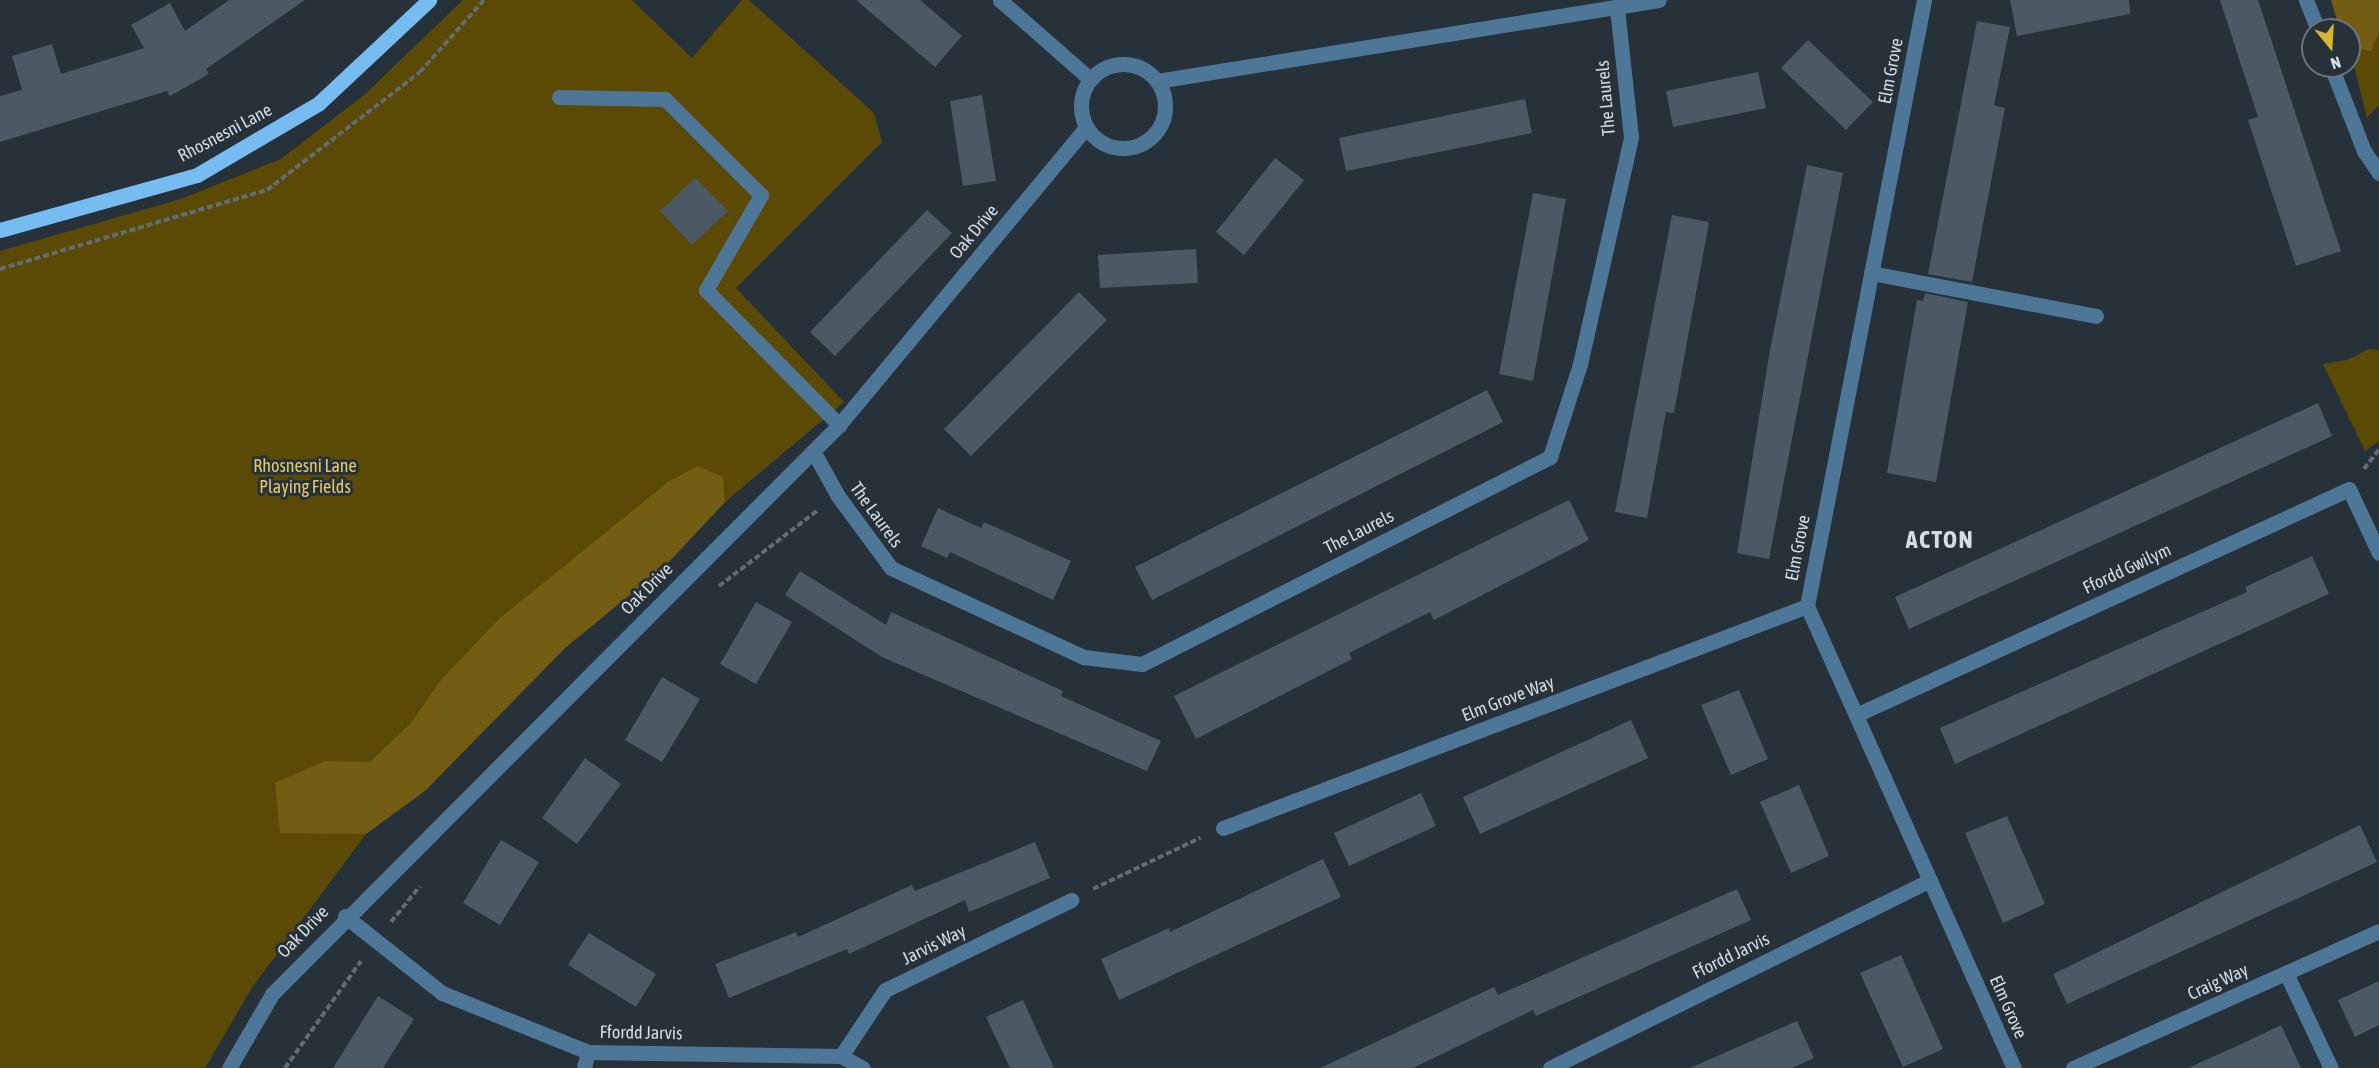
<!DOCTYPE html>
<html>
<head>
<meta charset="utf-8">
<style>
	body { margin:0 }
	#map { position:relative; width:2379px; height:1068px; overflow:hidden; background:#26313a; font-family:"Asap Condensed",sans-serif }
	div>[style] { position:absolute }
	.green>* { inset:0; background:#5b4a06 }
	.forest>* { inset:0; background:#725d13 }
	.building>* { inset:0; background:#4c5863 }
	.path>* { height:4px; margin-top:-2px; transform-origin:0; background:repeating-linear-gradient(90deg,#626c74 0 6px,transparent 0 9px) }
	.minor>* { height:15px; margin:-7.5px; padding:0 7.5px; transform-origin:7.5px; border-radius:7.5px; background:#4e7797 }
	.minor>.ring { margin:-7.5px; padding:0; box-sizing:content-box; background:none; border:15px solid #4e7797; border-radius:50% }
	.major>* { height:15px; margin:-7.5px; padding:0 7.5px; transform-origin:7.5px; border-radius:7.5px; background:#77bcf1 }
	span { translate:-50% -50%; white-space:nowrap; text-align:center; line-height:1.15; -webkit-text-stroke:6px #26313a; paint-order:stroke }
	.street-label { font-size:18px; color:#d5dce2 }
	.park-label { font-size:18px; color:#e6c967 }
	.district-label { font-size:24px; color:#d5dce2; font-weight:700; letter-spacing:1.5px }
	.north { position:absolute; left:2301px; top:18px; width:60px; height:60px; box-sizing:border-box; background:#26313a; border:2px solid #6c757d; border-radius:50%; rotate:162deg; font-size:16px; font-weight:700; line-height:24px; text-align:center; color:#d5dce2 }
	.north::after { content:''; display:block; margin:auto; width:21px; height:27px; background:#d7b434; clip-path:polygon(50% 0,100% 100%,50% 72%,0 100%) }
</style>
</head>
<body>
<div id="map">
	<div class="green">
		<i style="clip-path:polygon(463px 0,632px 0,692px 58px,742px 0,749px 0,874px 113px,882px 142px,736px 288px,844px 402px,725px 502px,665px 566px,565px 648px,426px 790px,366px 834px,253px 986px,205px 1068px,0 1068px,0 251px,181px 199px,281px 159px,364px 95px)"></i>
		<i style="clip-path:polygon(2379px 33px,2379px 105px,2367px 118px,2349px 46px,2371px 52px)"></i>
		<i style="clip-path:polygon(2369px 349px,2379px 350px,2379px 441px,2365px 451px,2323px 364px,2347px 360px)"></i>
	</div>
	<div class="forest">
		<i style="clip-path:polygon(2331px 0,2379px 0,2379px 33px,2371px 52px,2349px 46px,2349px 30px,2340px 30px)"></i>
		<i style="clip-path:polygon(698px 466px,723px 477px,725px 502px,665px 566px,565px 648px,426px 790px,366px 834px,280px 833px,275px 783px,325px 761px,370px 762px,411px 723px,441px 680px,499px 619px,668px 482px)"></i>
	</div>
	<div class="building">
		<i style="clip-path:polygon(229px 0,305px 0,206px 69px,209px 74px,170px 96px,167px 91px,0 142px,0 96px,22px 90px,12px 56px,52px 44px,61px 74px,144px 48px,131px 25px,170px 3px,185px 31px)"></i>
		<i style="clip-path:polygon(856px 0,920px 0,962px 36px,935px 67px)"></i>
		<i style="clip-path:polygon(2010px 0,2129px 0,2130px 14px,2017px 36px)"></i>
		<i style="clip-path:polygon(2220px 0,2258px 0,2341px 251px,2296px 266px,2248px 120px,2258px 117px)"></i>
		<i style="clip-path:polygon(1977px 21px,2010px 27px,1994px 105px,2005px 108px,1972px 282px,1928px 274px)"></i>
		<i style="clip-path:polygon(1808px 40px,1873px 102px,1846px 130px,1781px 68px)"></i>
		<i style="clip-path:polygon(1758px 72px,1766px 108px,1673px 127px,1666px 91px)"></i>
		<i style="clip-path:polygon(982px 95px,996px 181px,963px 186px,950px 101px)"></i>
		<i style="clip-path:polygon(1525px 99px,1532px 133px,1346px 171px,1339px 138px)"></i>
		<i style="clip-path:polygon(1275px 158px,1304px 180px,1244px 255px,1216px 232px)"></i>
		<i style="clip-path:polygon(1807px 165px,1843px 173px,1769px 559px,1737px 553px,1770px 350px)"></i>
		<i style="clip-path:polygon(695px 178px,728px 211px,692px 245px,660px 211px)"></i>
		<i style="clip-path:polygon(1533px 193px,1566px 199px,1533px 381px,1499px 374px)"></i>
		<i style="clip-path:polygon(927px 210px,952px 233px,835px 356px,810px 332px)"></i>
		<i style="clip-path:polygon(1672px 215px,1709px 222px,1674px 413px,1666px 412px,1647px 518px,1615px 512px)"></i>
		<i style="clip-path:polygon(1196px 249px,1198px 283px,1100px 288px,1098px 255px)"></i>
		<i style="clip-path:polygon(1079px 292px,1107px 320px,971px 456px,944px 429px)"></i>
		<i style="clip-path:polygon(1925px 293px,1968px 302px,1936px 482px,1887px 473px,1917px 300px,1923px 301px)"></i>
		<i style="clip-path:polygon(1487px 390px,1503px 422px,1152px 600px,1135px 567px)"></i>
		<i style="clip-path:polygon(2318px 403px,2332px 436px,1909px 629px,1895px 597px)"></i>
		<i style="clip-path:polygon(1569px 500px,1589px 540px,1434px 620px,1430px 612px,1349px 653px,1352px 659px,1196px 739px,1174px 696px)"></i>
		<i style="clip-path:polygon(938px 508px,981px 528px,984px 522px,1071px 561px,1053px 600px,950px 552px,947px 558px,921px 546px)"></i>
		<i style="clip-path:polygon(2312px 556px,2329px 594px,1955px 764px,1940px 728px,2247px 592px,2245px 587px)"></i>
		<i style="clip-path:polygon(800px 571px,886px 625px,891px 612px,1063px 691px,1061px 696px,1161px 741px,1147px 771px,882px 657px,785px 595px)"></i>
		<i style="clip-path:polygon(756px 602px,792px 622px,756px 684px,720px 664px)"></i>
		<i style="clip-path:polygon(662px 677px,700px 699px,662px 762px,625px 740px)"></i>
		<i style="clip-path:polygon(1739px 690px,1768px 759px,1731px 775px,1701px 705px)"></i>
		<i style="clip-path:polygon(1631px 720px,1648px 758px,1480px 834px,1463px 797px)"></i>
		<i style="clip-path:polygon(585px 758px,621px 784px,577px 844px,542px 818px)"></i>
		<i style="clip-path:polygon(1799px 785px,1829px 856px,1791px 873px,1760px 802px)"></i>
		<i style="clip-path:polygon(1421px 793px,1436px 826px,1349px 866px,1334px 833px)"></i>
		<i style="clip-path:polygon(2007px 816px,2045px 904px,2003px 923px,1965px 833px)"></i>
		<i style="clip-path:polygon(2360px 825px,2377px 862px,2067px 1004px,2053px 974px)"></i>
		<i style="clip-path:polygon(501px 840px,539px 862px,500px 925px,463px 903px)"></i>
		<i style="clip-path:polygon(1035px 842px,1050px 878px,969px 912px,965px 900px,849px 954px,847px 949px,729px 998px,715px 964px,796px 932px,798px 937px,912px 885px,915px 891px)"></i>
		<i style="clip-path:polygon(1323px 859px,1341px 897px,1119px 1000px,1101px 959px,1169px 928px,1170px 932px)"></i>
		<i style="clip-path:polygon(1737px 889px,1751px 920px,1536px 1016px,1533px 1010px,1413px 1068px,1320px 1068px,1494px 987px,1498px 995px)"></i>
		<i style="clip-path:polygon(589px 933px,656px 974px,636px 1007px,568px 965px)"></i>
		<i style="clip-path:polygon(1901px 955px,1943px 1049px,1903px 1067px,1860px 973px)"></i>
		<i style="clip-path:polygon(2379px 981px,2379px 1025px,2355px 1037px,2338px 1000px)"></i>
		<i style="clip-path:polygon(378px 996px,414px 1019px,383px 1068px,333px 1068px)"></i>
		<i style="clip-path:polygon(1023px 1000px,1054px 1068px,1010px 1068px,986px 1017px)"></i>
		<i style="clip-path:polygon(1797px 1021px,1814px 1058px,1792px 1068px,1690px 1068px)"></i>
		<i style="clip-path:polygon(2281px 1025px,2301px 1068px,2188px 1068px,2248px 1041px)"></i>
	</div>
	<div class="path">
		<i style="left:0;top:269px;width:278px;rotate:-16.5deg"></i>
		<i style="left:267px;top:190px;width:193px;rotate:-37.6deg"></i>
		<i style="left:420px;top:72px;width:96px;rotate:-48.4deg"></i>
		<i style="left:2364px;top:469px;width:25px;rotate:-53deg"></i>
		<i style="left:719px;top:586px;width:125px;rotate:-37.5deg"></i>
		<i style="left:1093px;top:889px;width:119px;rotate:-25.5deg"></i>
		<i style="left:391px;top:922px;width:46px;rotate:-51.1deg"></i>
		<i style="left:285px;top:1068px;width:131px;rotate:-54.6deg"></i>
	</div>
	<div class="minor">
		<i style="left:1000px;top:0;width:120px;rotate:41.3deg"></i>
		<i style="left:1924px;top:0;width:617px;rotate:100.93deg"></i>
		<i style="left:1807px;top:606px;width:506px;rotate:65.87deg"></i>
		<i style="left:2306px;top:0;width:32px;rotate:68deg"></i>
		<i class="ring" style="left:1081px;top:64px;width:69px;height:69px"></i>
		<i style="left:2331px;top:66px;width:91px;rotate:68.8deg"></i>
		<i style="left:2364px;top:151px;width:27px;rotate:56deg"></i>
		<i style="left:1157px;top:81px;width:508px;rotate:-9.17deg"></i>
		<i style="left:559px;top:97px;width:106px;rotate:1.1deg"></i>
		<i style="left:665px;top:99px;width:136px;rotate:45deg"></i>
		<i style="left:761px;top:195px;width:110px;rotate:120.1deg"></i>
		<i style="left:706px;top:290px;width:190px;rotate:45.4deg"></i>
		<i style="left:1871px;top:273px;width:229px;rotate:10.8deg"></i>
		<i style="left:813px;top:451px;width:51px;rotate:60.9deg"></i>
		<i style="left:838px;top:496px;width:89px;rotate:53.6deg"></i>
		<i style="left:891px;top:568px;width:213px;rotate:24.8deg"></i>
		<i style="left:1084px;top:657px;width:58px;rotate:6.9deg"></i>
		<i style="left:1142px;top:664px;width:458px;rotate:-26.9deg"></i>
		<i style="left:1550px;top:457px;width:98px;rotate:-72.1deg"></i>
		<i style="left:1580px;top:364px;width:233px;rotate:-77.3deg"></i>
		<i style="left:1631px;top:137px;width:130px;rotate:-96.2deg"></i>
		<i style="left:1856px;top:715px;width:542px;rotate:-24.63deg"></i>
		<i style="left:2349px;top:489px;width:71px;rotate:64.9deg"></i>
		<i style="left:1223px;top:828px;width:625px;rotate:-20.81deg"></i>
		<i style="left:345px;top:916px;width:124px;rotate:38.4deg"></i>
		<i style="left:442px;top:993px;width:157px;rotate:22deg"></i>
		<i style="left:588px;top:1052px;width:253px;rotate:0.9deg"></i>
		<i style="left:841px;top:1056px;width:25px;rotate:29deg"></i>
		<i style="left:2286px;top:973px;width:105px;rotate:64.7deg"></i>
		<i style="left:841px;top:1056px;width:79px;rotate:-56.3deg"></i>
		<i style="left:885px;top:990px;width:207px;rotate:-25.8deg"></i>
		<i style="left:229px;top:1068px;width:86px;rotate:-59.8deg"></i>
		<i style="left:272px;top:994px;width:803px;rotate:-45.1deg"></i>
		<i style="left:839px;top:425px;width:386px;rotate:-50.3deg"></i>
		<i style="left:584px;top:1068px;width:16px;rotate:-76deg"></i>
		<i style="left:1550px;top:1068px;width:424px;rotate:-26.3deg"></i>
		<i style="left:2073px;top:1068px;width:335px;rotate:-24.1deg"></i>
	</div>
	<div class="major">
		<i style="left:0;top:230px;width:205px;rotate:-15.6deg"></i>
		<i style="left:197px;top:175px;width:142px;rotate:-30.5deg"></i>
		<i style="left:319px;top:103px;width:151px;rotate:-43.1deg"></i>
	</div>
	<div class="street-label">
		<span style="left:1891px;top:71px;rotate:-79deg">Elm Grove</span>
		<span style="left:1606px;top:98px;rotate:-95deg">The Laurels</span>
		<span style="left:225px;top:133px;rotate:-28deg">Rhosnesni Lane</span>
		<span style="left:974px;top:232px;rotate:-50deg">Oak Drive</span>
		<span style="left:876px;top:515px;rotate:54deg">The Laurels</span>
		<span style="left:1359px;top:532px;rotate:-27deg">The Laurels</span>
		<span style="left:1798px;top:548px;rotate:-79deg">Elm Grove</span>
		<span style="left:2127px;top:569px;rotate:-25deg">Ffordd Gwilym</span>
		<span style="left:647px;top:589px;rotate:-45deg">Oak Drive</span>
		<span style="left:1508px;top:699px;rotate:-21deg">Elm Grove Way</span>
		<span style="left:303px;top:932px;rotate:-46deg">Oak Drive</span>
		<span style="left:934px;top:945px;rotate:-26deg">Jarvis Way</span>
		<span style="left:1731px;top:956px;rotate:-26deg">Ffordd Jarvis</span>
		<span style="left:2218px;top:982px;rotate:-24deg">Craig Way</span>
		<span style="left:2008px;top:1007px;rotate:66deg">Elm Grove</span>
		<span style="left:641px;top:1033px;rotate:1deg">Ffordd Jarvis</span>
	</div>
	<div class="park-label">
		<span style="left:305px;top:477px">Rhosnesni Lane<br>Playing Fields</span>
	</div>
	<div class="district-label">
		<span style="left:1940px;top:540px">ACTON</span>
	</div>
	<div class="north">N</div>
</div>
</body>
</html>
